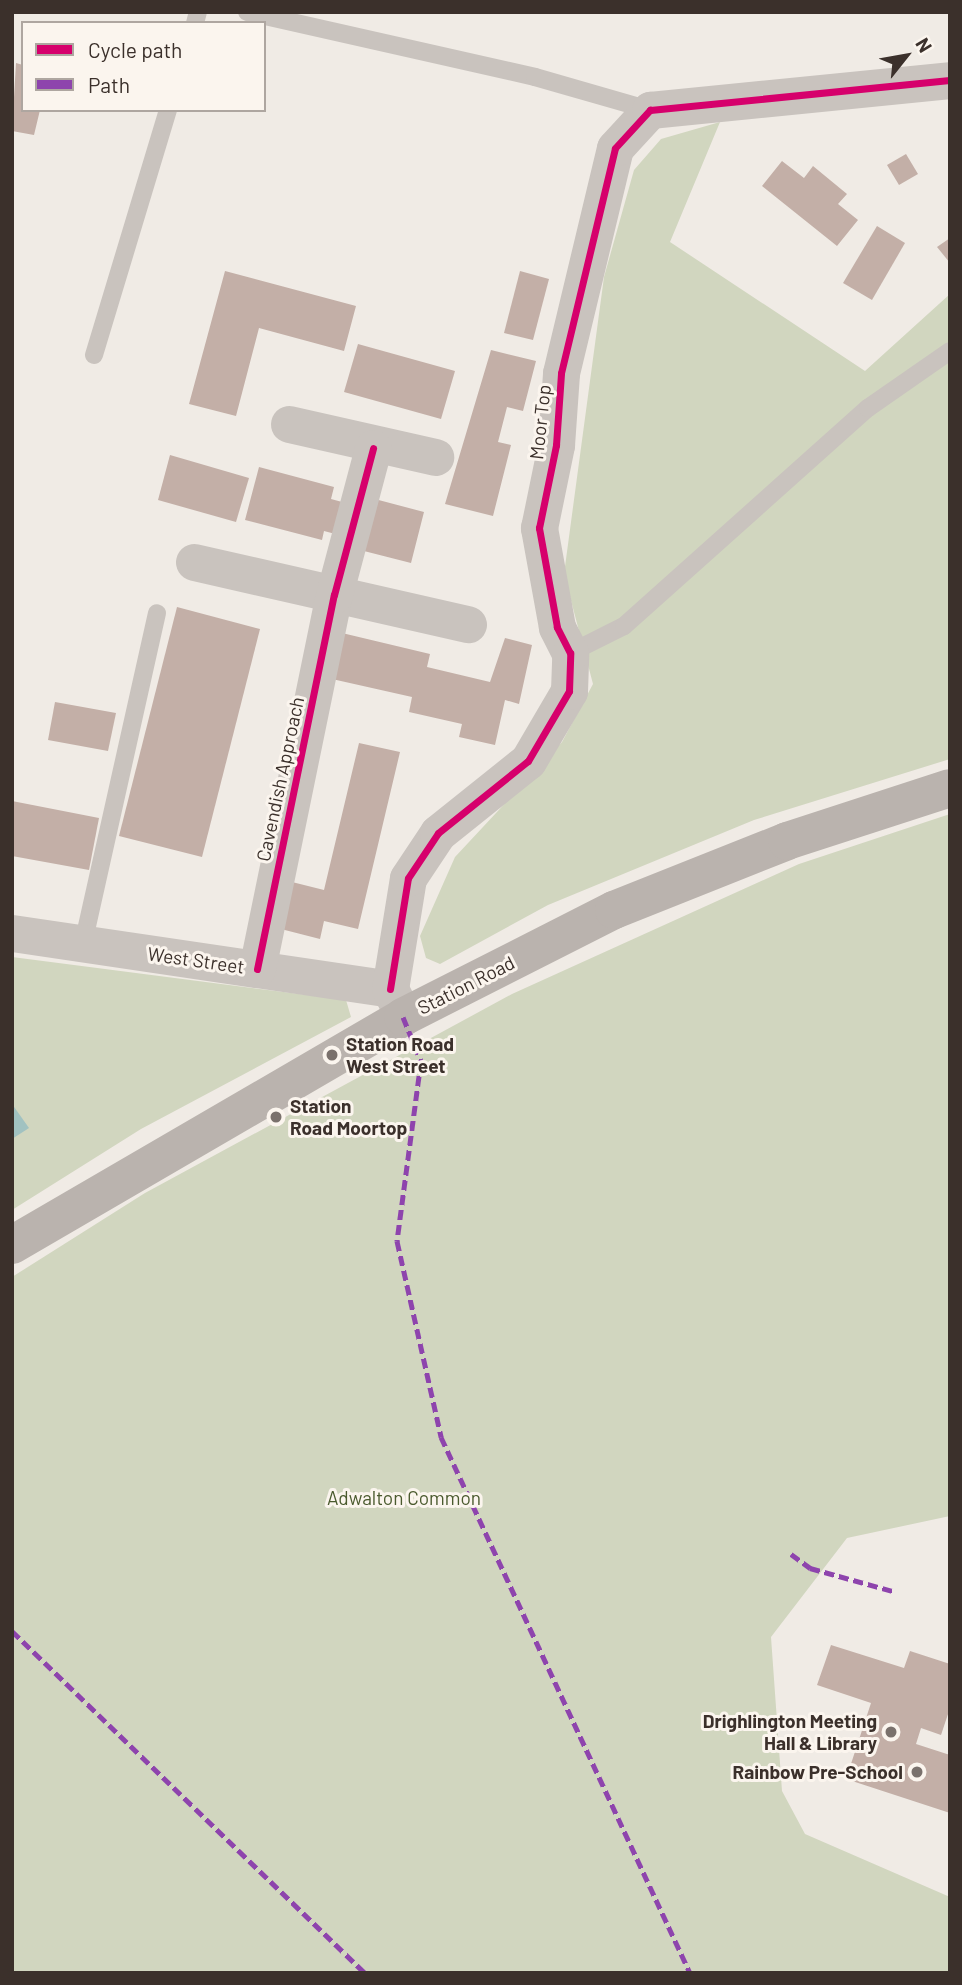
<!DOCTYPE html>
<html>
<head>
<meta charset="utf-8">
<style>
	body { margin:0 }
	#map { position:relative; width:962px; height:1985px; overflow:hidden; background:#f0ebe5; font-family:Barlow,sans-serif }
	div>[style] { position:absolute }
	.green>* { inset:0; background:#d1d6bf }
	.water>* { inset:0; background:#a1c2c1 }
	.building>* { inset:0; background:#c3afa7 }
	.lane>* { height:18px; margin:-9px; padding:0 9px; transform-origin:9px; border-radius:9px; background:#c9c3be }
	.street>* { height:37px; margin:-18.5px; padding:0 18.5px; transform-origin:18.5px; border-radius:18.5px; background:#c9c3be }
	.secondary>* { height:38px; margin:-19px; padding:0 19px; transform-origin:19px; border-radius:19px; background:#bab3ae }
	.quiet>* { height:5px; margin-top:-2.5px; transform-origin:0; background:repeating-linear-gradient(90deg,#8e44ad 0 10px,transparent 0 15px) }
	.cycleway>* { height:7px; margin:-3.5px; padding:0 3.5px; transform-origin:3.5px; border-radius:3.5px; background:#d6006c }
	.dots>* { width:19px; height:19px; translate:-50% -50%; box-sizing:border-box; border:4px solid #fbf5ee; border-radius:50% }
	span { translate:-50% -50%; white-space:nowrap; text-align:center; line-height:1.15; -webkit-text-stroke:6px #fbf5ee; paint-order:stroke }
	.street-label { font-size:19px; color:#3b302b }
	.poi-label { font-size:19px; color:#3b302b; font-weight:700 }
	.left { translate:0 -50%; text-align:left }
	.right { translate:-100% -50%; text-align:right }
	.park-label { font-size:19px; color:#4a5a2e }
	.frame { position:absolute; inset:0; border:14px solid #3b302b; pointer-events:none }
	.legend { position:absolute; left:21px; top:21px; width:245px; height:91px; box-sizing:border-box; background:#fbf5ee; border:2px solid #aea6a0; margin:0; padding:9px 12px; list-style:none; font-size:21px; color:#3b302b }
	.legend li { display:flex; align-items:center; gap:14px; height:35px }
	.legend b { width:35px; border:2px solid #aea6a0 }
	.north { position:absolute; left:871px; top:21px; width:70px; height:70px; -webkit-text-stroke:5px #fbf5ee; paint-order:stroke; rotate:59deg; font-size:19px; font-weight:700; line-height:28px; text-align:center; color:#3b302b }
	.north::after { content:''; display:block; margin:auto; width:24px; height:32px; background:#3b302b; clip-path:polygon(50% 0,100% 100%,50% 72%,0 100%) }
</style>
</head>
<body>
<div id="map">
	<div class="green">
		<i style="clip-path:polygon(720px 122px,670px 242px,865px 371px,950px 294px,950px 759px,754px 820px,548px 905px,440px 964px,426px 958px,420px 936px,455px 857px,562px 742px,593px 684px,564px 574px,604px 277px,634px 170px,661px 139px)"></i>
		<i style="clip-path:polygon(950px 814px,950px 1516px,847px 1538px,771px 1637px,782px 1791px,805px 1834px,950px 1897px,950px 1973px,12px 1973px,12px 1277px,145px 1193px,512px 994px,799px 864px)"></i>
		<i style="clip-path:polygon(12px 957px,346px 1000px,351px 1017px,141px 1129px,12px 1210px)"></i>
	</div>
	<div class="water">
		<i style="clip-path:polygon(12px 1104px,29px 1128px,12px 1139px)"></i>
	</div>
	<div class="building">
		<i style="clip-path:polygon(16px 63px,23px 65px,23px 110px,40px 110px,34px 135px,12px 131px)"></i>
		<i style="clip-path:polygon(906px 154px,918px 174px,899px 185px,887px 165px)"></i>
		<i style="clip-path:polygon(782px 161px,804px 178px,813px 166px,847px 194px,838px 204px,858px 220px,837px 246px,762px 186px)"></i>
		<i style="clip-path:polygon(877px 226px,905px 243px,872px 300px,843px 283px)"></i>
		<i style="clip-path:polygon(950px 238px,950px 263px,937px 247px)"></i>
		<i style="clip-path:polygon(225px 271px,356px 306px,344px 351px,259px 328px,236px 416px,189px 404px)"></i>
		<i style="clip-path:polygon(520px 271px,549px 279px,533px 340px,504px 333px)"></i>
		<i style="clip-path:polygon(358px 344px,455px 371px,441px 419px,344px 392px)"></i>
		<i style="clip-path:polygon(491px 350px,536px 361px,523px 411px,507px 407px,498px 442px,511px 445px,493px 516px,445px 504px)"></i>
		<i style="clip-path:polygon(170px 455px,249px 478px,236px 522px,158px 500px)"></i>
		<i style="clip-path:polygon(259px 467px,334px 487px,331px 499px,368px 509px,371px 498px,424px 512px,411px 563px,360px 550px,362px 541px,324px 531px,322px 540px,245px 520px)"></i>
		<i style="clip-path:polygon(177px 607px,260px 629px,202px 857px,119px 836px)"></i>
		<i style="clip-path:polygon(342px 633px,430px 654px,427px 667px,490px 682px,505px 638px,532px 645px,519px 704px,505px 700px,495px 745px,459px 737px,462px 724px,409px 712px,412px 697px,332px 679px)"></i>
		<i style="clip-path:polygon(55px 702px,116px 713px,108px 751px,48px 740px)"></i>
		<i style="clip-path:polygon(359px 743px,400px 752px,358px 929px,324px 921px,320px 939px,277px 928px,288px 881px,324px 890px)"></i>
		<i style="clip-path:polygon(12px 801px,99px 818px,89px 870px,12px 856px)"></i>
		<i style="clip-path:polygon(831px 1645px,904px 1668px,910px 1651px,950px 1664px,950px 1708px,941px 1735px,921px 1728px,916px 1744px,950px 1755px,950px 1813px,846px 1779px,871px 1703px,817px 1685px)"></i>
	</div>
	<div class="lane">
		<i style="left:247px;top:12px;width:295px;rotate:12.7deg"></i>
		<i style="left:535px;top:77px;width:120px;rotate:16deg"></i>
		<i style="left:195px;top:23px;width:11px;rotate:-75deg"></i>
		<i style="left:94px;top:355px;width:256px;rotate:-73.2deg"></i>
		<i style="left:570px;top:653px;width:60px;rotate:-26.6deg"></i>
		<i style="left:624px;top:626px;width:327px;rotate:-41.8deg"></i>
		<i style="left:868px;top:408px;width:100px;rotate:-34.8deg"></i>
		<i style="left:83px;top:944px;width:339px;rotate:-77.4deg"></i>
	</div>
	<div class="street">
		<i style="left:289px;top:424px;width:150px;rotate:12.7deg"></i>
		<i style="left:194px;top:562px;width:281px;rotate:12.8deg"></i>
		<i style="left:12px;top:933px;width:382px;rotate:8.4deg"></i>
		<i style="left:390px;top:989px;width:22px;rotate:63deg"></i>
		<i style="left:257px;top:969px;width:382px;rotate:-78.4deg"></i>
		<i style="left:334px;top:595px;width:152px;rotate:-75.1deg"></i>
		<i style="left:390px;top:989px;width:112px;rotate:-80.8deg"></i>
		<i style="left:408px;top:878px;width:54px;rotate:-56.3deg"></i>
		<i style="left:438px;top:833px;width:115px;rotate:-38.7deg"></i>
		<i style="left:528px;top:761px;width:81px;rotate:-59.6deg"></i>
		<i style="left:569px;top:691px;width:38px;rotate:-88deg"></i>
		<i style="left:570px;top:653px;width:29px;rotate:-117deg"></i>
		<i style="left:557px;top:627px;width:101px;rotate:-100.3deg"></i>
		<i style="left:539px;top:528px;width:85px;rotate:-78.4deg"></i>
		<i style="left:556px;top:445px;width:72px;rotate:-86deg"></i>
		<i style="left:561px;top:373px;width:231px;rotate:-76.5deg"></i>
		<i style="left:615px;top:148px;width:52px;rotate:-47.4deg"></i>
		<i style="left:650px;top:110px;width:301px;rotate:-5.7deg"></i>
	</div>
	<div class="secondary">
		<i style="left:12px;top:1245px;width:453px;rotate:-30.2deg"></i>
		<i style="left:403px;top:1017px;width:237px;rotate:-26.9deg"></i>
		<i style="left:614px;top:910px;width:186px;rotate:-21.7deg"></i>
		<i style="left:787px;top:841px;width:171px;rotate:-18deg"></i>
	</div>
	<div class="quiet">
		<i style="left:403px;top:1017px;width:48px;rotate:67.8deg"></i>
		<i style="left:421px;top:1061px;width:182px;rotate:97.6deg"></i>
		<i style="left:397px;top:1241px;width:201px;rotate:77.3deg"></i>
		<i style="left:441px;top:1437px;width:591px;rotate:65.08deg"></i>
		<i style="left:791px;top:1554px;width:24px;rotate:36deg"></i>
		<i style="left:810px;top:1568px;width:89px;rotate:15.6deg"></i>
		<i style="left:12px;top:1631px;width:492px;rotate:44.1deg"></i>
	</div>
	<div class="cycleway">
		<i style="left:257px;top:969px;width:382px;rotate:-78.4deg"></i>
		<i style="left:334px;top:595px;width:152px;rotate:-75.1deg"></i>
		<i style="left:390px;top:989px;width:112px;rotate:-80.8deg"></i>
		<i style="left:408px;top:878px;width:54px;rotate:-56.3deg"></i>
		<i style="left:438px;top:833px;width:115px;rotate:-38.7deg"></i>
		<i style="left:528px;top:761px;width:81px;rotate:-59.6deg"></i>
		<i style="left:569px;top:691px;width:38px;rotate:-88deg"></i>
		<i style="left:570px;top:653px;width:29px;rotate:-117deg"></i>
		<i style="left:557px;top:627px;width:101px;rotate:-100.3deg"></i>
		<i style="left:539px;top:528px;width:85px;rotate:-78.4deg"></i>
		<i style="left:556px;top:445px;width:72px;rotate:-86deg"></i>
		<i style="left:561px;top:373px;width:231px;rotate:-76.5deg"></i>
		<i style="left:615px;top:148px;width:52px;rotate:-47.4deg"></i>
		<i style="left:650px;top:110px;width:301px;rotate:-5.7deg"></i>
	</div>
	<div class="dots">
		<i style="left:332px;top:1055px;background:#7a716c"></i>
		<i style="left:276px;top:1117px;background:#7a716c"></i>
		<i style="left:891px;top:1732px;background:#7a716c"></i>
		<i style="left:917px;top:1772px;background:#7a716c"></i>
	</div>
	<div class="street-label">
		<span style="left:540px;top:422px;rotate:-84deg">Moor Top</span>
		<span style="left:280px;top:779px;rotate:-78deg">Cavendish Approach</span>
		<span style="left:196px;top:960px;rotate:8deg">West Street</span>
		<span style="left:466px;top:985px;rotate:-27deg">Station Road</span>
	</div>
	<div class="poi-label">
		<span class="left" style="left:346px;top:1055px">Station Road<br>West Street</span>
		<span class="left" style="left:290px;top:1117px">Station<br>Road Moortop</span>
		<span class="right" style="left:877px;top:1732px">Drighlington Meeting<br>Hall &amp; Library</span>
		<span class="right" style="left:903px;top:1772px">Rainbow Pre-School</span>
	</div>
	<div class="park-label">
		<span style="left:404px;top:1498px">Adwalton Common</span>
	</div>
	<div class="frame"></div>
	<ul class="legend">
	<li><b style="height:9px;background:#d6006c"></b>Cycle path</li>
	<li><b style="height:9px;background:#8e44ad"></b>Path</li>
	</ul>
	<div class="north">N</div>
</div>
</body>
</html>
